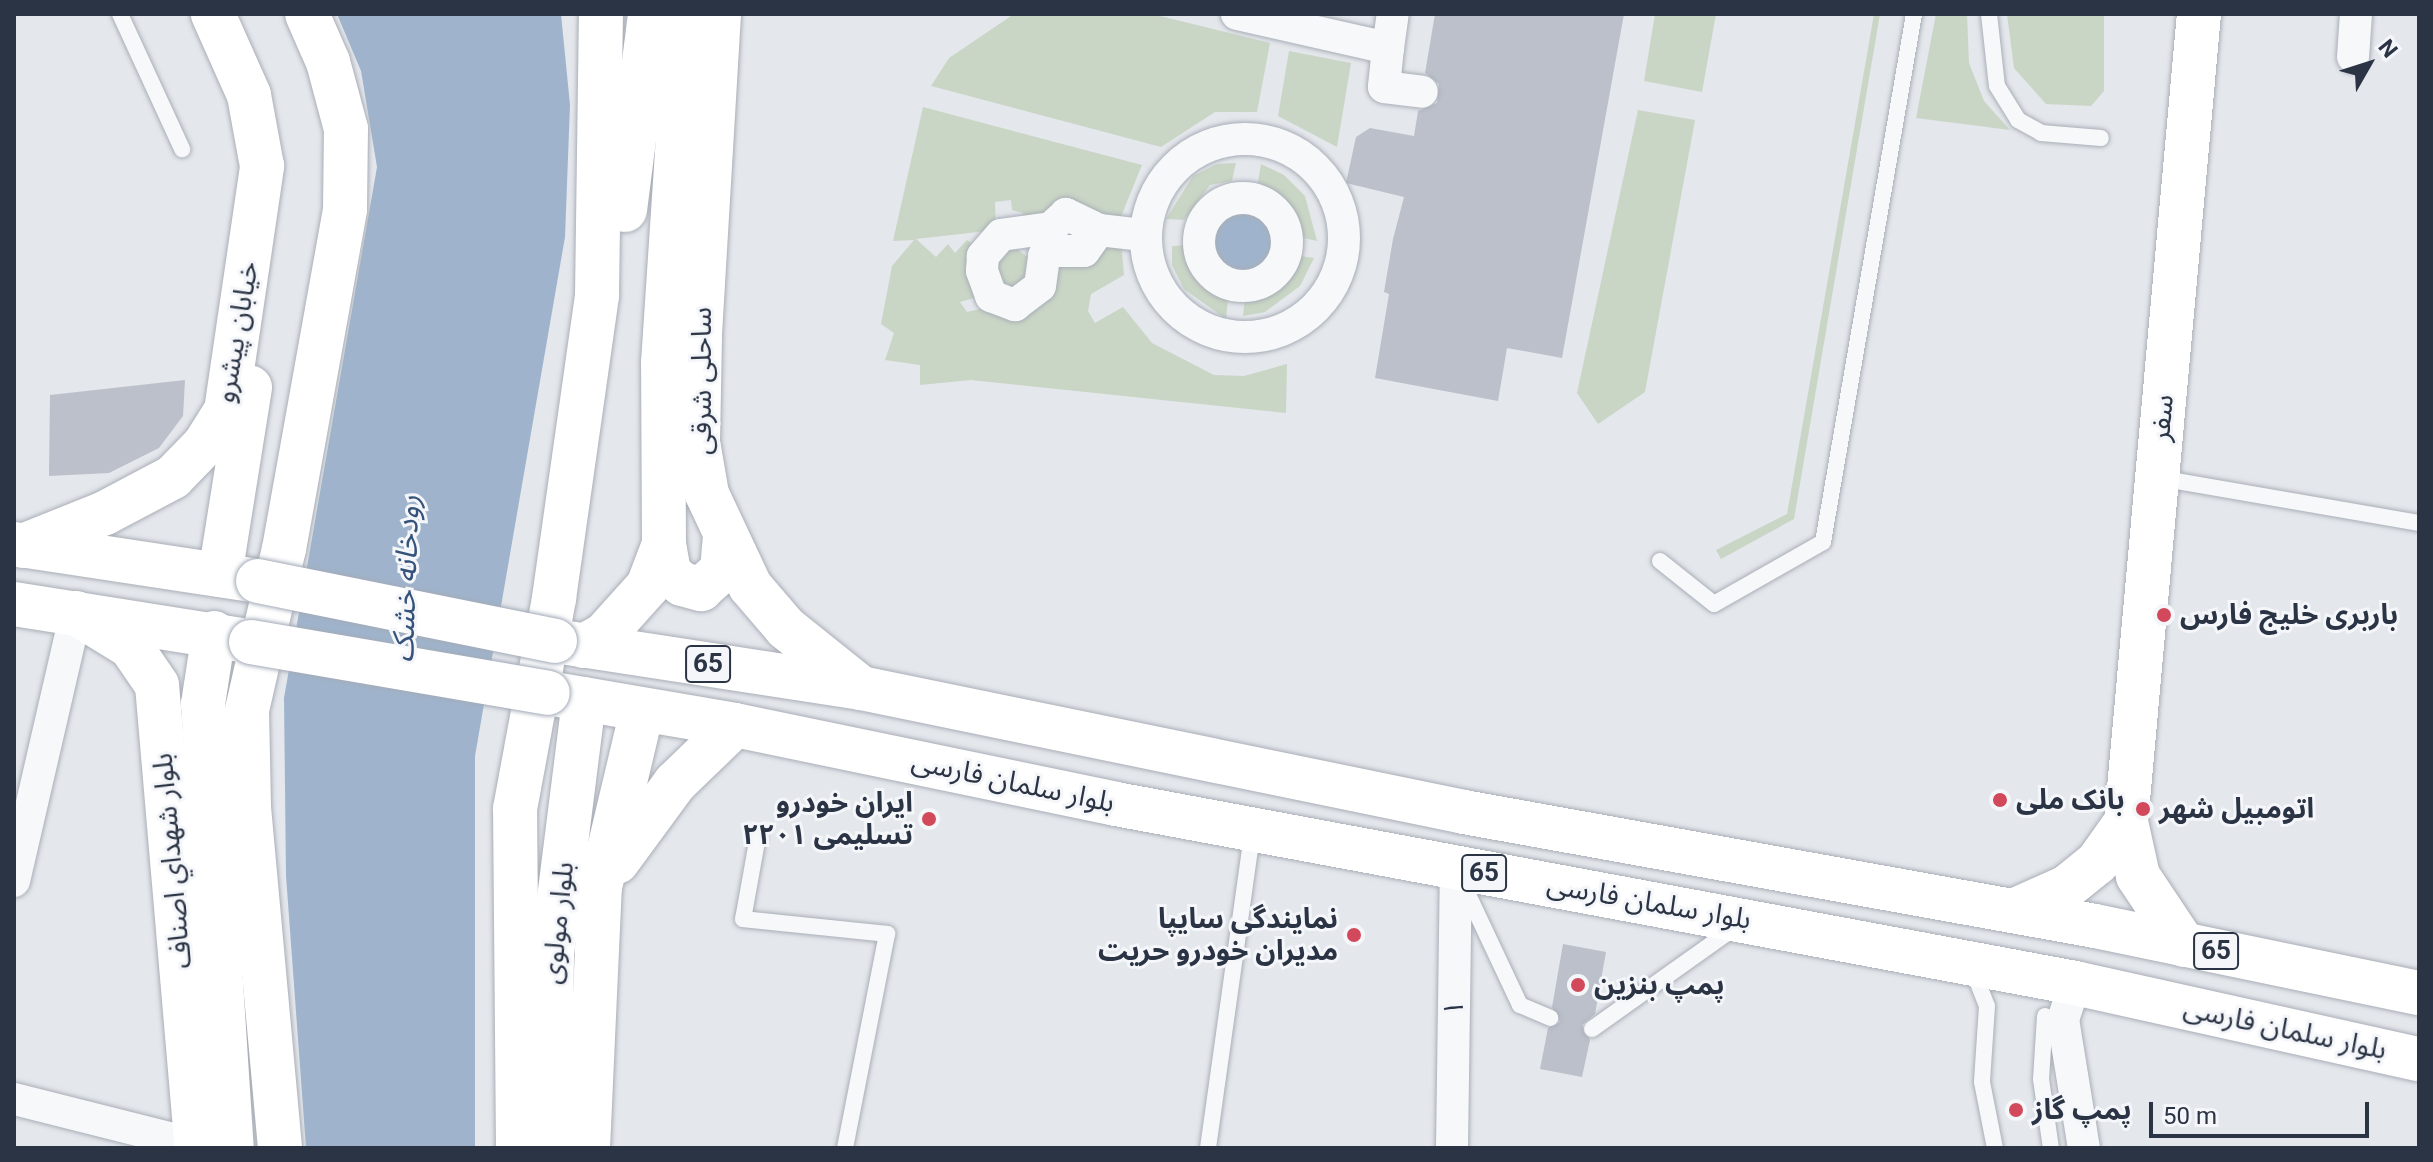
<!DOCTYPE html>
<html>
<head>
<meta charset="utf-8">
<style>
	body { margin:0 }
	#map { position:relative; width:2433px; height:1162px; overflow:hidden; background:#e4e7ec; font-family:Roboto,"Noto Sans Arabic",sans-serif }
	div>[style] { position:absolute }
	.green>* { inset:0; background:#c9d6c5 }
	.water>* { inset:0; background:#9fb4cc }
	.round { border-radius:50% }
	.building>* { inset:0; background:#bbc0ca }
	.roads { filter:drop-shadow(0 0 2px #a9aeb7) drop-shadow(0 0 2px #a9aeb7) }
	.lane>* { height:16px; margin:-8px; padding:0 8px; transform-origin:8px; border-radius:8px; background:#f7f8fa }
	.street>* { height:32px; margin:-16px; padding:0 16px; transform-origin:16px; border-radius:16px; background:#f7f8fa }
	.street>.ring { margin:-16px; padding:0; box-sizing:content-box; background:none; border:32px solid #f7f8fa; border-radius:50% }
	.secondary>* { height:44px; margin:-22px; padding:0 22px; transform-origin:22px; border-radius:22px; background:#fff }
	.primary>* { height:44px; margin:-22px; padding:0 22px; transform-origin:22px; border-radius:22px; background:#fff }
	.bridges { filter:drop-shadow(0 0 2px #a3abb8) drop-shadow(0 0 2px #a3abb8) }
	.primary-bridge>* { height:44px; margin:-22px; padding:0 22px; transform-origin:22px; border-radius:22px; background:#fff }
	.dots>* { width:22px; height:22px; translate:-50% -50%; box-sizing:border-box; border:4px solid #f4f6f9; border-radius:50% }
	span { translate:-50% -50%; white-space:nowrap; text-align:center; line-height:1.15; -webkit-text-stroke:6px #f4f6f9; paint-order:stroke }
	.shield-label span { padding:2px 6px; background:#f4f6f9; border:2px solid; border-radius:6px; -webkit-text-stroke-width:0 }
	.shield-label { font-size:26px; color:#2b3445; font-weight:700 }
	.street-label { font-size:28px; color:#2b3445 }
	.poi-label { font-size:28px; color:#2b3445; font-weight:700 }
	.left { translate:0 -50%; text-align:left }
	.right { translate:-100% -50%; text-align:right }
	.water-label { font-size:30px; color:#34527a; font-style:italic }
	.frame { position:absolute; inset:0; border:16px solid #2b3445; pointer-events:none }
	.north { position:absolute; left:2329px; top:24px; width:80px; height:80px; -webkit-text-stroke:6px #f4f6f9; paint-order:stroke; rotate:51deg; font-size:22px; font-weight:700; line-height:32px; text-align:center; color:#2b3445 }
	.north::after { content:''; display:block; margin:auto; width:28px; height:36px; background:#2b3445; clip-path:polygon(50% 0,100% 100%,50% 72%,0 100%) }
	.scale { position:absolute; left:2149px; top:1102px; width:220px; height:36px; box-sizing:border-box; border:4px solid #2b3445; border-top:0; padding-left:10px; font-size:24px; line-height:28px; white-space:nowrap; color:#2b3445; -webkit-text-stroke:6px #f4f6f9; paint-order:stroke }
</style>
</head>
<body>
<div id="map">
	<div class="green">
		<i style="clip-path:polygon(1014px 14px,1152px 14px,1270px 43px,1257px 112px,1215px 112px,1161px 147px,931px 86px,949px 58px)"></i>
		<i style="clip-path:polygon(1655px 14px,1716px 14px,1702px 92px,1644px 81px)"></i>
		<i style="clip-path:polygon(1874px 14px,1880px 14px,1794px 519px,1721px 559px,1716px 550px,1787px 514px)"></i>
		<i style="clip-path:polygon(1936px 14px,1967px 14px,1969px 63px,1984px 101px,2010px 130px,1916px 118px)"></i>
		<i style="clip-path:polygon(2007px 14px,2104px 14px,2104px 91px,2091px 106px,2046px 104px,2014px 68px)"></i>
		<i style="clip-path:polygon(1289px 51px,1351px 63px,1337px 147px,1278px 116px)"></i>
		<i style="clip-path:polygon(923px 107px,1142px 165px,1120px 219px,1021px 223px,1023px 213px,1012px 210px,1011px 200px,995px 202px,996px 230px,916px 239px,936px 257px,948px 244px,955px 253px,967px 240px,979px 248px,981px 296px,960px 302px,967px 312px,993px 306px,1050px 263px,1102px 240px,1121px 241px,1124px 275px,1091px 294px,1088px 311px,1095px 323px,1123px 307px,1152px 343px,1214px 375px,1244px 376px,1287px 364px,1286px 413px,971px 380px,920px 385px,920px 365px,885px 360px,894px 333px,881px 324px,892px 266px,914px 240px,893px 241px)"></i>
		<i style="clip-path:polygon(1638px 110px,1695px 120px,1645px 392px,1598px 424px,1577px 393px)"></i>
		<i style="clip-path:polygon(1236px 163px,1232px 181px,1210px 185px,1184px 220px,1166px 219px,1193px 176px,1217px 164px)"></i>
		<i style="clip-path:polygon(1261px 164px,1284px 175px,1305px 196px,1317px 241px,1299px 237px,1288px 208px,1258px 182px)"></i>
		<i style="clip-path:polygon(1191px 245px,1192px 269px,1206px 286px,1228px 299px,1226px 319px,1184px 289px,1172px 265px,1172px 246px)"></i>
		<i style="clip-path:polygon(1016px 248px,1032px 261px,1034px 274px,1010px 294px,988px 267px,994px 255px)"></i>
		<i style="clip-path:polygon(1293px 255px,1314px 258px,1300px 286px,1265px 312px,1243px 316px,1245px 297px,1269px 287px)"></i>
	</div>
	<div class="water">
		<i style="clip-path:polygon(337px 14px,561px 14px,570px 105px,565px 237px,475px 756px,475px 1148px,306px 1148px,286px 876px,284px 698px,377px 167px,361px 71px)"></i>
		<i class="round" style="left:1213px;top:212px;width:60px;height:60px"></i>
	</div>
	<div class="building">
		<i style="clip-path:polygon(1435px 14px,1624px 14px,1562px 358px,1507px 348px,1498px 401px,1375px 378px,1389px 294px,1384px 292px,1393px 239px,1404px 197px,1346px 183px,1356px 137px,1370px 128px,1414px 136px,1418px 111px,1437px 103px,1439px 84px,1425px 73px)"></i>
		<i style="clip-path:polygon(185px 380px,183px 416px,159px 448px,109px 473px,49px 476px,50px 395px)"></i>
		<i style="clip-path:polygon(1563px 944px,1606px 952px,1595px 1014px,1582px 1025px,1590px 1040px,1582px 1077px,1540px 1069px,1548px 1028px,1560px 1022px,1552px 1007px)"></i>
	</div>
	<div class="roads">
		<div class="lane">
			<i style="left:120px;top:14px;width:149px;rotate:65.3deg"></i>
			<i style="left:1989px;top:14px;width:72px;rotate:83.7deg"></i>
			<i style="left:1997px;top:86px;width:40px;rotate:58deg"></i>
			<i style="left:2018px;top:120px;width:26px;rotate:29deg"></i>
			<i style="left:2041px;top:133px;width:60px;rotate:4.8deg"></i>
			<i style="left:2159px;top:478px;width:264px;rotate:9.8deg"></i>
			<i style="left:1660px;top:561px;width:69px;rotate:38.5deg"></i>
			<i style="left:1714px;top:604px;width:125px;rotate:-29.6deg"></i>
			<i style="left:1823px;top:542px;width:536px;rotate:-80.22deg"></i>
			<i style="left:758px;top:836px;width:84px;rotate:100.2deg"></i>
			<i style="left:743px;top:919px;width:145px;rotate:5.9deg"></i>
			<i style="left:887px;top:934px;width:218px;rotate:101.1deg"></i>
			<i style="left:1463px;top:884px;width:134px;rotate:64.8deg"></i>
			<i style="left:1520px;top:1005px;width:33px;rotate:23deg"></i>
			<i style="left:1972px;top:968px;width:41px;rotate:68.5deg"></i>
			<i style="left:1987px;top:1006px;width:76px;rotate:93.8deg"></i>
			<i style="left:1982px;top:1082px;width:67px;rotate:78.9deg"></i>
			<i style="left:2045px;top:1016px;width:63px;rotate:93.6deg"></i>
			<i style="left:2041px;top:1079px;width:70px;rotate:81.8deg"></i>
			<i style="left:1592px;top:1029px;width:178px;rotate:-35.4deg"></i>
			<i style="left:1208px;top:1148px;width:318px;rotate:-82deg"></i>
		</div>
		<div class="street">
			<i style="left:1237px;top:14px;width:155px;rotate:12.7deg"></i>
			<i style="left:1388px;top:48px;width:39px;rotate:96deg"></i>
			<i style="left:1384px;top:87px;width:38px;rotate:7deg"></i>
			<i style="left:1388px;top:48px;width:34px;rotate:-82deg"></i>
			<i style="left:2353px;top:57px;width:43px;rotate:-86deg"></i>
			<i class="ring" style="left:1146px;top:139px;width:166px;height:166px"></i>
			<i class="ring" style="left:1199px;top:198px;width:56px;height:56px"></i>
			<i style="left:1099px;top:230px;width:37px;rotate:-154deg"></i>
			<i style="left:1066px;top:214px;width:21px;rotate:137deg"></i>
			<i style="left:1051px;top:228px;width:50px;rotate:172deg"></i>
			<i style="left:1001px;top:235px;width:28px;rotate:131deg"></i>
			<i style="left:983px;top:256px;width:15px;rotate:94deg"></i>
			<i style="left:982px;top:271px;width:27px;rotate:70deg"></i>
			<i style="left:991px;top:296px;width:26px;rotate:21deg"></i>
			<i style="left:1015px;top:305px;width:31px;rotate:-37deg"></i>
			<i style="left:1040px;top:286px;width:30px;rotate:-82deg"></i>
			<i style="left:1044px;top:256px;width:9px;rotate:-36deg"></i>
			<i style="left:1051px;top:251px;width:33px"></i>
			<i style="left:1084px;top:251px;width:26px;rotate:-54deg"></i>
			<i style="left:1099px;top:230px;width:44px;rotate:6.5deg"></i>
			<i style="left:14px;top:881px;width:275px;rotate:-77deg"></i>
			<i style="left:2075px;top:983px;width:38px;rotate:108deg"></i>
			<i style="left:2063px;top:1019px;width:131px;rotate:80.8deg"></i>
			<i style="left:14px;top:1099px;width:189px;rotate:14.1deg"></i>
			<i style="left:1452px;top:1148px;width:279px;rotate:-89.2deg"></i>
		</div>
		<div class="secondary">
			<i style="left:719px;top:14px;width:324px;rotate:93.4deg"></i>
			<i style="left:700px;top:337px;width:105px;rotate:91.1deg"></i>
			<i style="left:698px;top:442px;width:53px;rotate:80.2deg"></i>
			<i style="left:707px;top:494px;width:102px;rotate:64.9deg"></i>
			<i style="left:750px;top:586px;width:55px;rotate:49.4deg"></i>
			<i style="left:786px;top:628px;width:96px;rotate:38.7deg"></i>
			<i style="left:625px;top:210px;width:198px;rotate:-82.7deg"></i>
			<i style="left:664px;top:544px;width:29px;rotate:80deg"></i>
			<i style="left:669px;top:573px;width:17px;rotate:40deg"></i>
			<i style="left:682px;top:584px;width:20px;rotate:15deg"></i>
			<i style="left:701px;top:589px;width:28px;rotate:-42deg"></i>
			<i style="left:722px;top:570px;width:32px;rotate:-85deg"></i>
			<i style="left:23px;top:546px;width:88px;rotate:-21.9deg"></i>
			<i style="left:105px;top:513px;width:77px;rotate:-27.9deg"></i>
			<i style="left:173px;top:477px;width:46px;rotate:-45.9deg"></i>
			<i style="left:205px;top:444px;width:39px;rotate:-58deg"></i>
			<i style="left:226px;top:411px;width:248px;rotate:-81.6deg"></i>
			<i style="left:262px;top:166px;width:72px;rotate:-100.4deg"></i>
			<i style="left:249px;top:95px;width:89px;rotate:-114deg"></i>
			<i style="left:220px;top:575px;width:190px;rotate:-80.9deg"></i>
			<i style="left:584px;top:646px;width:23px;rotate:-29deg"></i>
			<i style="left:604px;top:635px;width:66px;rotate:-48.1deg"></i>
			<i style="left:648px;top:586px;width:45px;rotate:-69.1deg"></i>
			<i style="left:664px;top:544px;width:181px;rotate:-90.3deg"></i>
			<i style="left:663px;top:363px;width:350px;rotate:-86.2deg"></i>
			<i style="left:2013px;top:911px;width:59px;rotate:-24deg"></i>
			<i style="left:2067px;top:887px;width:38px;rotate:-39deg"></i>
			<i style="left:2097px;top:863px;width:50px;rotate:-54.7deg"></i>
			<i style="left:2184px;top:945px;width:83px;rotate:-123.7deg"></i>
			<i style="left:2138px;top:876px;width:55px;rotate:-102.5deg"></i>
			<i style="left:2126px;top:822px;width:811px;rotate:-84.84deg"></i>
			<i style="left:280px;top:1148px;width:343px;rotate:-95.2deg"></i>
			<i style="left:249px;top:806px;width:96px;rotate:-91.2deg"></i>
			<i style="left:247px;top:710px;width:165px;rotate:-77.1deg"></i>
			<i style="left:284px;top:549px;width:345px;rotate:-79.8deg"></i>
			<i style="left:345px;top:209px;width:80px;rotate:-89.3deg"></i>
			<i style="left:346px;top:129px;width:69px;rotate:-105deg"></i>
			<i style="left:328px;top:62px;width:52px;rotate:-113.6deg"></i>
			<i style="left:518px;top:1148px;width:339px;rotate:-90.5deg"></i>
			<i style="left:515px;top:809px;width:215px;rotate:-79.5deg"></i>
			<i style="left:554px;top:598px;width:305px;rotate:-81.9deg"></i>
			<i style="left:597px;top:296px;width:282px;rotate:-89.2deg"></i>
		</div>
		<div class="primary">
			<i style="left:14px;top:544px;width:247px;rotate:8.6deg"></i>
			<i style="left:14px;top:604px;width:230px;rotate:9deg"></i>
			<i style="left:76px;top:613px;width:65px;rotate:31.7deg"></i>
			<i style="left:131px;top:647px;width:46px;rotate:55.6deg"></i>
			<i style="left:157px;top:685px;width:465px;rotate:85.1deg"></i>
			<i style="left:214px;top:633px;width:72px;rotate:98.8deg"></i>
			<i style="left:203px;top:704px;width:445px;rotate:86.3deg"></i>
			<i style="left:555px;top:641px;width:310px;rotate:8.7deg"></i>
			<i style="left:861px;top:688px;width:616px;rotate:11.62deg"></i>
			<i style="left:1464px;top:812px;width:641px;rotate:10.24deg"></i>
			<i style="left:2095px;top:926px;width:331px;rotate:11.7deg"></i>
			<i style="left:548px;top:693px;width:190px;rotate:9.7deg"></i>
			<i style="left:735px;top:725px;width:389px;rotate:11.7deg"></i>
			<i style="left:1116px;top:804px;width:976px;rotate:10.57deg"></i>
			<i style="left:2075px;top:983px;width:352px;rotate:12.5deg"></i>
			<i style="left:617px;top:862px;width:98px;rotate:-53.7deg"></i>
			<i style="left:675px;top:783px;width:83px;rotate:-44deg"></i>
			<i style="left:548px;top:1148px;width:194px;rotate:-88.8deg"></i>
			<i style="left:552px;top:954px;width:257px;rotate:-82.8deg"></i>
			<i style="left:588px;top:1148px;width:261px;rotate:-87.4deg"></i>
			<i style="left:600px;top:887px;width:181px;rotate:-76.6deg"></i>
		</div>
	</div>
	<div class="bridges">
		<div class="primary-bridge">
			<i style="left:258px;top:581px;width:303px;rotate:11.4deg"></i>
			<i style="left:251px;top:642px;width:301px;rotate:9.7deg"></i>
		</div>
	</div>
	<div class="dots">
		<i style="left:2164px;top:615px;background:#d1495b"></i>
		<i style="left:2000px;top:800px;background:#d1495b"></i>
		<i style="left:2143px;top:809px;background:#d1495b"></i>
		<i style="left:929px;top:819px;background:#d1495b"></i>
		<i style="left:1354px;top:935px;background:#d1495b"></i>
		<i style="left:1578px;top:985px;background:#d1495b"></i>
		<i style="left:2016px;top:1110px;background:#d1495b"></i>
	</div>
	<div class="shield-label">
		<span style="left:708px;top:664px">65</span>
		<span style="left:1484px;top:873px">65</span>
		<span style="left:2216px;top:951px">65</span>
	</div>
	<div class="street-label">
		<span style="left:237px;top:332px;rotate:-80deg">خیابان پیشرو</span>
		<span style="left:702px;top:381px;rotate:-90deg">ساحلی شرقی</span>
		<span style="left:2162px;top:418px;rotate:-85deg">سفر</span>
		<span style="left:1013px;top:782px;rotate:12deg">بلوار سلمان فارسی</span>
		<span style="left:172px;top:861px;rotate:-95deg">بلوار شهداي اصناف</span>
		<span style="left:1649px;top:902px;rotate:10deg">بلوار سلمان فارسی</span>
		<span style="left:558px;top:923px;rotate:-84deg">بلوار مولوی</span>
		<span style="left:1454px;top:1008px;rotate:-89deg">۱</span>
		<span style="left:2285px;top:1029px;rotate:12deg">بلوار سلمان فارسی</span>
	</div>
	<div class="poi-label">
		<span class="left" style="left:2180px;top:615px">باربری خلیج فارس</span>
		<span class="left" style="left:2016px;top:800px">بانک ملی</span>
		<span class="right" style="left:913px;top:819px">ایران خودرو<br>تسلیمی ۲۲۰۱</span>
		<span class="left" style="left:2159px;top:809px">اتومبیل شهر</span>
		<span class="right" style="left:1338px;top:935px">نمایندگی سایپا<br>مدیران خودرو حریت</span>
		<span class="left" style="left:1594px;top:985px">پمپ بنزین</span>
		<span class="left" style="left:2032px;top:1110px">پمپ گاز</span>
	</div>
	<div class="water-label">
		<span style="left:406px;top:579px;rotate:-88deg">رودخانه خشک</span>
	</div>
	<div class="frame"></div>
	<div class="north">N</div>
	<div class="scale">50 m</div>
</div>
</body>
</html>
